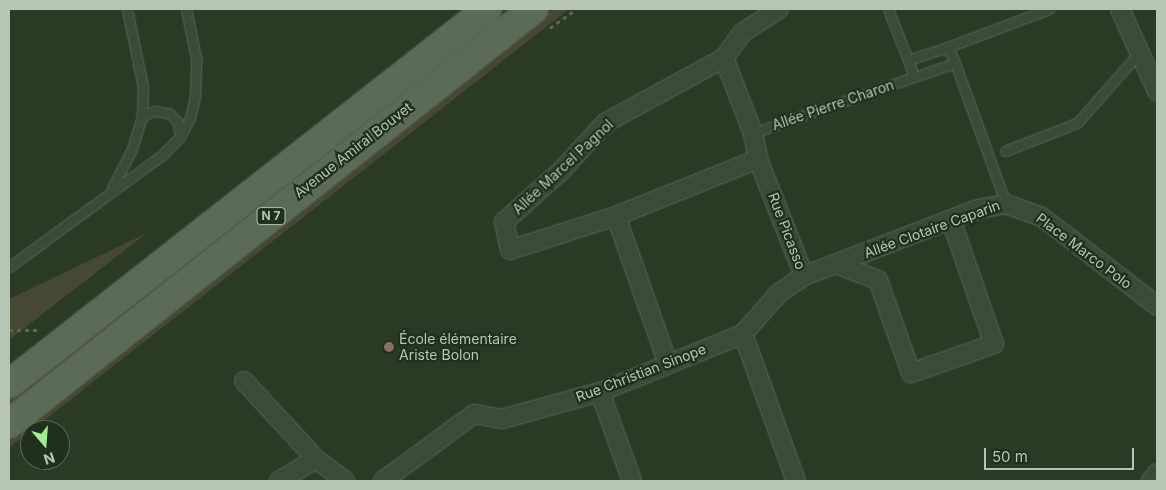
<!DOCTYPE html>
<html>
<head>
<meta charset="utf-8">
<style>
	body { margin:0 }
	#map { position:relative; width:1166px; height:490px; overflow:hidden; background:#2a3a25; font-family:Inter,sans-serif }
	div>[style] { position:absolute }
	.green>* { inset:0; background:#464734 }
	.path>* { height:3px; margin-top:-1.5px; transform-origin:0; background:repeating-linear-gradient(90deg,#5d6450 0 4px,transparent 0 8px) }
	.roads { filter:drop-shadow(0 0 1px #5a6957) drop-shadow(0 0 1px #5a6957) }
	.lane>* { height:9px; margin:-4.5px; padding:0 4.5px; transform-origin:4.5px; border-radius:4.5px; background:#3c4b39 }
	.street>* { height:18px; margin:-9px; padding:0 9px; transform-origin:9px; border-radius:9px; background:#3c4b39 }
	.primary>* { height:28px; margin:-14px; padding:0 14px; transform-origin:14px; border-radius:14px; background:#5b6b57 }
	.dots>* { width:14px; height:14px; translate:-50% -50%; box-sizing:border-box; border:2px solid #21301e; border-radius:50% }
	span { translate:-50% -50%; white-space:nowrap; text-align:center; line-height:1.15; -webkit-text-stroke:4.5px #21301e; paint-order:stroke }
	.shield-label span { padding:1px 4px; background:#21301e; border:1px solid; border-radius:4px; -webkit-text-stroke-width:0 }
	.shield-label { font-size:12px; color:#b7c6b4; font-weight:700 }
	.street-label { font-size:14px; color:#b7c6b4 }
	.poi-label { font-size:14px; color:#b7c6b4 }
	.left { translate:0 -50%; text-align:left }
	.frame { position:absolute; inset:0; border:10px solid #b7c6b4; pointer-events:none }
	.north { position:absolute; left:20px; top:420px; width:50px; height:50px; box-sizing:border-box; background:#21301e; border:1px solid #5d6c5a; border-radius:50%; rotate:162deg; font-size:14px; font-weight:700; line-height:20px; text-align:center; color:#b7c6b4 }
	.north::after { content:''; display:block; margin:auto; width:18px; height:22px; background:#a1ef90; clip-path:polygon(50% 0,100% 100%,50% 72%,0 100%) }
	.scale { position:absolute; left:984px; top:448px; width:150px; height:22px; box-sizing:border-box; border:2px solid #b7c6b4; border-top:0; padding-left:6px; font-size:15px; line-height:18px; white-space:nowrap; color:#b7c6b4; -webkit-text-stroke:4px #21301e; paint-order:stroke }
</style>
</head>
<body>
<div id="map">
	<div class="green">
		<i style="clip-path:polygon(508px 9px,525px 9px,9px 414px,9px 401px)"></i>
		<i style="clip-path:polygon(552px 9px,569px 9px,9px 448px,9px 435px)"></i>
		<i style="clip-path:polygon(147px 233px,9px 340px,9px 299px)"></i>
	</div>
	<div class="path">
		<i style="left:550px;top:28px;width:32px;rotate:-36deg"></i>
		<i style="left:9px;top:330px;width:32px"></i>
	</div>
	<div class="roads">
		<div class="lane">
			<i style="left:888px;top:9px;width:55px;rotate:68.6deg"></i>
			<i style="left:948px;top:47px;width:108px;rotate:-20.6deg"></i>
			<i style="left:955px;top:63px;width:43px;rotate:161.1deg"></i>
			<i style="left:914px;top:77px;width:18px;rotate:-109deg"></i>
			<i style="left:908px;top:60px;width:42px;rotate:-18deg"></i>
			<i style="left:948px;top:47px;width:17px;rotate:66deg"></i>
			<i style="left:955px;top:63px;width:150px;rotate:70.1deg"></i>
			<i style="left:142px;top:116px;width:13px;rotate:-23deg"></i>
			<i style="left:154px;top:111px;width:15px;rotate:8deg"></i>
			<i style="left:169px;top:113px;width:13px;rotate:45deg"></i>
			<i style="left:178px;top:122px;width:15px;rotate:82deg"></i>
			<i style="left:753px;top:133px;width:170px;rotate:-19.2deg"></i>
			<i style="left:1005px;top:151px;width:77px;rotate:-21.3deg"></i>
			<i style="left:1077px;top:123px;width:94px;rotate:-48.5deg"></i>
			<i style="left:112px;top:188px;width:44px;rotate:-62.9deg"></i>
			<i style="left:132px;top:149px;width:34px;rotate:-73deg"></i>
			<i style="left:142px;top:116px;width:29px;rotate:-88deg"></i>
			<i style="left:143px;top:87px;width:80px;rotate:-101.6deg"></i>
			<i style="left:9px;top:267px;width:190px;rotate:-36.2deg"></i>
			<i style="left:162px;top:155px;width:25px;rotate:-45deg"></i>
			<i style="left:180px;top:137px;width:21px;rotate:-62deg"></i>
			<i style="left:190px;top:118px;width:23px;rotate:-77deg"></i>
			<i style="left:195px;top:96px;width:38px;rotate:-88deg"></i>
			<i style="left:196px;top:58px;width:50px;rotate:-101.5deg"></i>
		</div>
		<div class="street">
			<i style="left:1120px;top:9px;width:90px;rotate:65.7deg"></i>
			<i style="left:724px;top:58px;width:80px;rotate:68.9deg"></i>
			<i style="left:753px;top:133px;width:26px;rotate:79deg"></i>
			<i style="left:758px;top:159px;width:126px;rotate:68.5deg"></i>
			<i style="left:758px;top:159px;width:153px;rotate:158.1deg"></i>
			<i style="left:616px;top:216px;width:111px;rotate:162.2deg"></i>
			<i style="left:510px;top:250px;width:29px;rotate:-102deg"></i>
			<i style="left:504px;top:222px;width:79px;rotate:-41.9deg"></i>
			<i style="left:563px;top:169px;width:62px;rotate:-47.6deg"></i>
			<i style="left:605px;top:123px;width:136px;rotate:-28.6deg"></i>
			<i style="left:724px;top:58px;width:31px;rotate:-54deg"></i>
			<i style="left:742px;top:33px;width:44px;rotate:-33deg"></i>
			<i style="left:616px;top:216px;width:157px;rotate:70.6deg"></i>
			<i style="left:836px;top:264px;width:45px;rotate:20.9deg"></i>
			<i style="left:878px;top:280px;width:99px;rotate:70.5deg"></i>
			<i style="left:911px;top:373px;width:88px;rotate:-19.3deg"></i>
			<i style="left:994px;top:344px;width:131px;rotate:-109.1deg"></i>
			<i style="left:743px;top:334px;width:156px;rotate:70.2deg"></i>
			<i style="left:244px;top:381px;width:106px;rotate:47.3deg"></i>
			<i style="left:316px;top:459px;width:36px;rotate:37deg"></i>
			<i style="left:600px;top:392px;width:95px;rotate:70.2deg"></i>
			<i style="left:279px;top:481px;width:43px;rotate:-30.7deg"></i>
			<i style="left:383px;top:481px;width:113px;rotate:-36.4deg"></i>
			<i style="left:474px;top:414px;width:28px;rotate:10deg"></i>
			<i style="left:502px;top:419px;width:102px;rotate:-15.4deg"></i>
			<i style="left:600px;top:392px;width:154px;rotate:-22.1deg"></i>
			<i style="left:743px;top:334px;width:55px;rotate:-48.7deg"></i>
			<i style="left:779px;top:293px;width:30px;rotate:-34deg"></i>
			<i style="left:804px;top:276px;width:186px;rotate:-21.1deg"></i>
			<i style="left:978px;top:209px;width:28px;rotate:-10deg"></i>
			<i style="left:1006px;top:204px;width:38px;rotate:20deg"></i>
			<i style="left:1042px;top:217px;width:145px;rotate:37.7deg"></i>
			<i style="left:1151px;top:481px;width:10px;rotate:-53deg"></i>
		</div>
		<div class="primary">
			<i style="left:9px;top:384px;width:608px;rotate:-38.11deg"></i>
			<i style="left:9px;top:424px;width:669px;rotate:-38.33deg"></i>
		</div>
	</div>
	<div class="dots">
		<i style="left:389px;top:347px;background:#8d6e63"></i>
	</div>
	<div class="shield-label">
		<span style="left:271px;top:216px">N 7</span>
	</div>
	<div class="street-label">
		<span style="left:833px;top:105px;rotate:-19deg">Allée Pierre Charon</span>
		<span style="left:353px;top:150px;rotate:-38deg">Avenue Amiral Bouvet</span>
		<span style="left:563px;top:167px;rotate:-43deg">Allée Marcel Pagnol</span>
		<span style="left:932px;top:229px;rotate:-20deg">Allée Clotaire Caparin</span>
		<span style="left:787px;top:231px;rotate:69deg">Rue Picasso</span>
		<span style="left:1084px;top:251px;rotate:37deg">Place Marco Polo</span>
		<span style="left:641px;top:373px;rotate:-21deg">Rue Christian Sinope</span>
	</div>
	<div class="poi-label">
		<span class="left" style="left:399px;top:347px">École élémentaire<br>Ariste Bolon</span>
	</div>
	<div class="frame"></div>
	<div class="north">N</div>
	<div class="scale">50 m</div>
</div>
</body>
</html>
